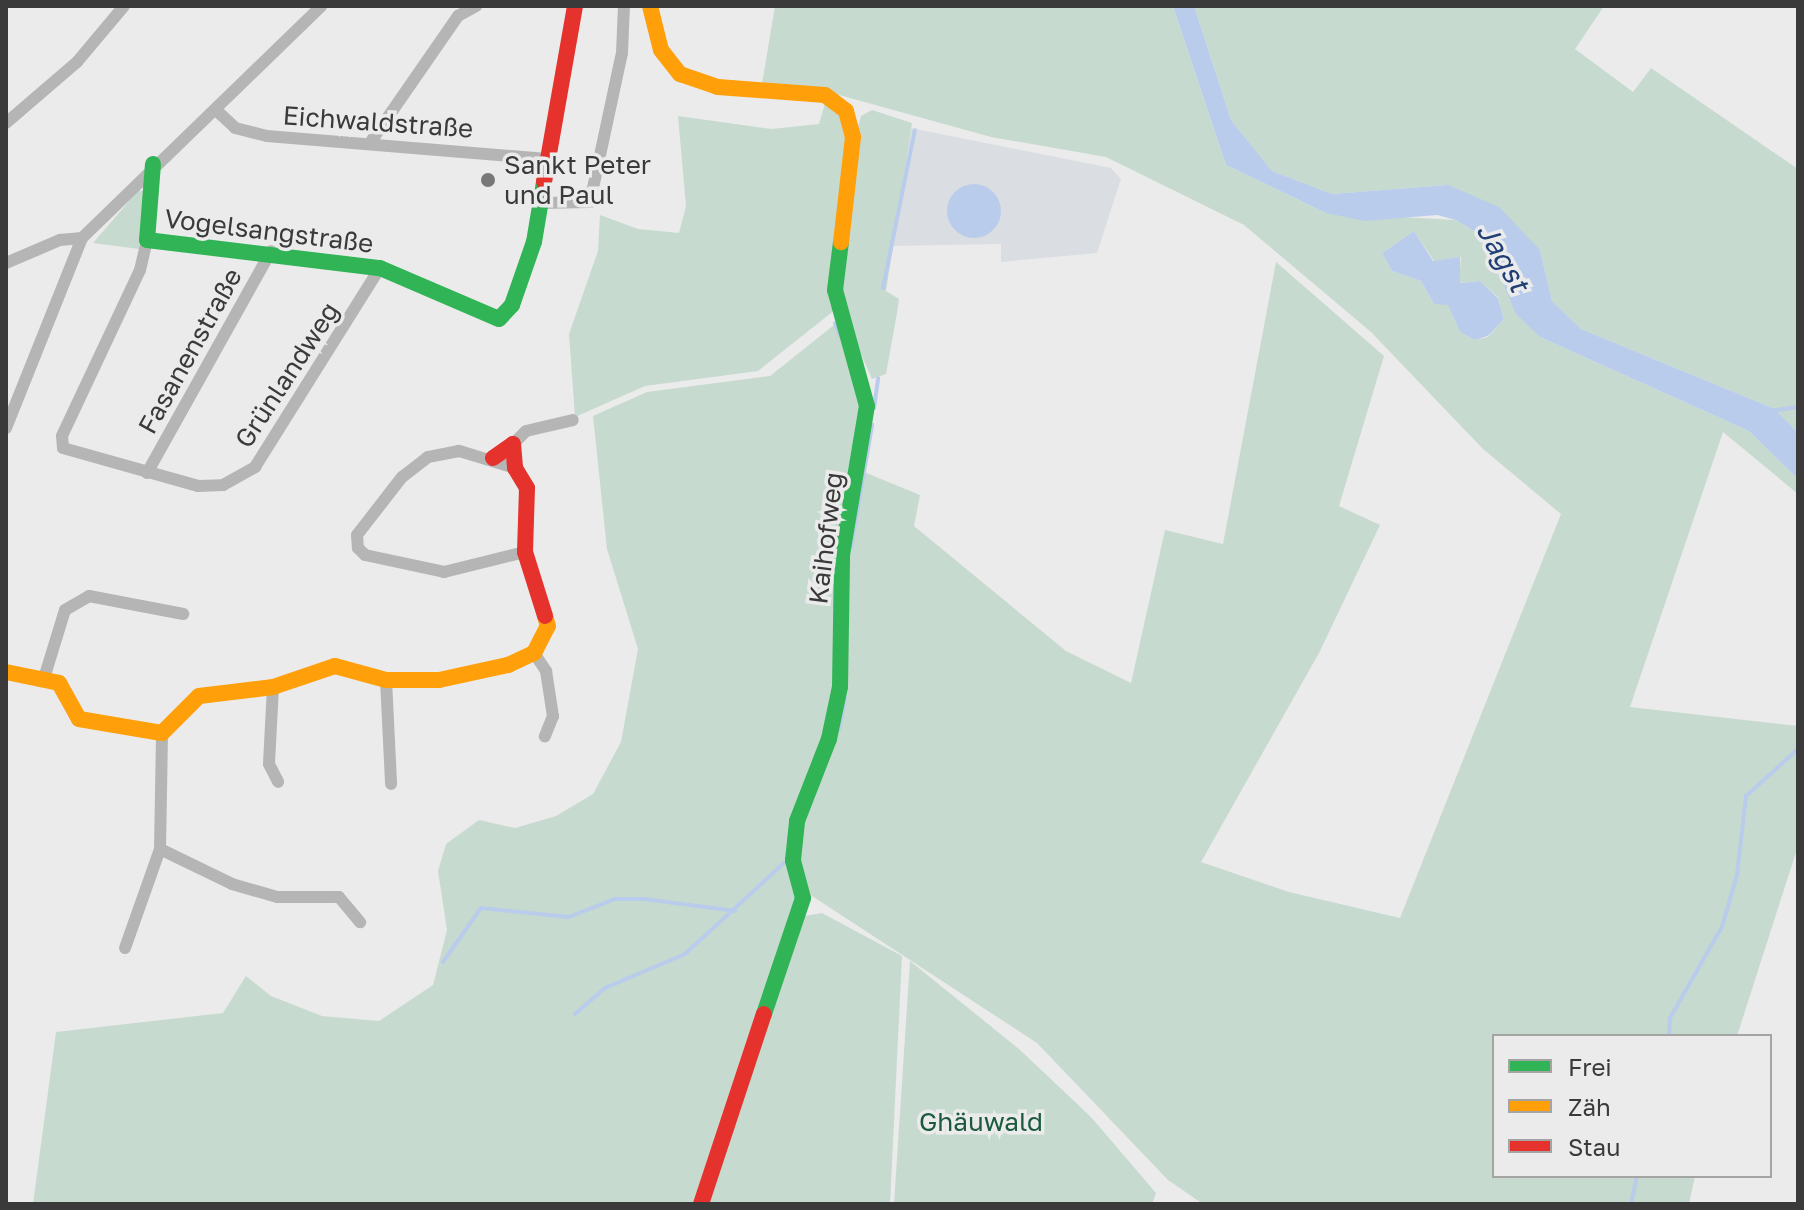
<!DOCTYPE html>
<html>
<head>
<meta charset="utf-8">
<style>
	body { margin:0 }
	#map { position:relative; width:1804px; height:1210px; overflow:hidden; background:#ebebec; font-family:"Golos Text",sans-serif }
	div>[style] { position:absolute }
	.built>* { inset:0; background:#dadee2 }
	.green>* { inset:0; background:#c7dacf }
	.water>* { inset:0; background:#b9cceb }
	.round { border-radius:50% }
	.stream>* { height:4px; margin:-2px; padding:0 2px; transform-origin:2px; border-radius:2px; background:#b9cceb }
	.street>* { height:12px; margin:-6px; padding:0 6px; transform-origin:6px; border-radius:6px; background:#b5b5b5 }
	.fast>* { height:16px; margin:-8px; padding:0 8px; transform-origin:8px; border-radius:8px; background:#30b455 }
	.slow>* { height:16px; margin:-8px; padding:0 8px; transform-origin:8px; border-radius:8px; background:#ff9f0a }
	.jam>* { height:16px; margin:-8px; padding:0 8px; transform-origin:8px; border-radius:8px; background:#e5322d }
	.dots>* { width:22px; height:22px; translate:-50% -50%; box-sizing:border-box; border:4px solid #ebebec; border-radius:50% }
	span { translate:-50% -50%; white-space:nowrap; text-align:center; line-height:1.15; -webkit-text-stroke:7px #ebebec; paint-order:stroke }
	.street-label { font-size:26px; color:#3a3a3b }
	.poi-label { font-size:26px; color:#3a3a3b }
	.left { translate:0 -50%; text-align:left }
	.park-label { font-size:26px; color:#1b5a3d }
	.water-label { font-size:28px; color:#203f75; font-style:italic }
	.frame { position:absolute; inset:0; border:8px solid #3a3a3b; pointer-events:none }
	.legend { position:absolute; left:1492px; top:1034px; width:280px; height:144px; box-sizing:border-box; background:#ebebec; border:2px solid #a4a4a5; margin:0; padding:10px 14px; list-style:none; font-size:24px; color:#3a3a3b }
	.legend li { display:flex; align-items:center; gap:16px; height:40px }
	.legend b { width:40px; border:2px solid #a4a4a5 }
</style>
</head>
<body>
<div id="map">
	<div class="built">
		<i style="clip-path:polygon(911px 128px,1111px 168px,1121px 179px,1097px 253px,1001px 262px,1001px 244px,893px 246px)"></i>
	</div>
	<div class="green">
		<i style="clip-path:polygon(evenodd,775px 6px,1173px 6px,1226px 165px,1326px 213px,1456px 220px,1485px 238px,1540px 337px,1749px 431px,1798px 479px,1798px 494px,1723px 432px,1630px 707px,1798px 726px,1798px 846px,1737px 1036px,1494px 1036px,1494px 1176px,1695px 1176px,1689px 1204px,1203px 1204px,1168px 1180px,1037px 1043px,809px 894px,798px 852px,803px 813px,831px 749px,845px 574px,864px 472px,920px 495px,914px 526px,1066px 651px,1131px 683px,1165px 530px,1223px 544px,1276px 262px,1384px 356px,1339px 506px,1380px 525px,1319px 653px,1201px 862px,1289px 892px,1400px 918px,1561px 514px,1483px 449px,1371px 332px,1244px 225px,1106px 157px,991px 137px,832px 93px,762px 84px,775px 6px,1414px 231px,1434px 261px,1461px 257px,1459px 283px,1480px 281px,1498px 297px,1504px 319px,1488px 337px,1475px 340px,1460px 332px,1448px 304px,1434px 304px,1421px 281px,1392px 271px,1382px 253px,1414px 231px)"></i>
		<i style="clip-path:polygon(1194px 6px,1604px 6px,1575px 49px,1633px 92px,1651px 68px,1798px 169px,1798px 433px,1775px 409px,1581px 329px,1552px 301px,1540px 250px,1448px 185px,1332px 194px,1272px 171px,1231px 120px)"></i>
		<i style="clip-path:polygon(826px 100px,848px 120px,836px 309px,758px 371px,645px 386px,575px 417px,569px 334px,598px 251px,600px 215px,638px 229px,679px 233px,686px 206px,678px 116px,771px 129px,819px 124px)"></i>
		<i style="clip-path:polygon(872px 110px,912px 123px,886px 291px,899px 299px,897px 313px,886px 374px,872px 379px,845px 318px,842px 278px,857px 131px,861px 116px)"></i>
		<i style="clip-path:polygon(144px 190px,139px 249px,93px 243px,137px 192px)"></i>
		<i style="clip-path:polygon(839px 321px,865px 410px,839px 555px,836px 694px,828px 731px,800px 799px,796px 906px,699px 1204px,33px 1204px,56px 1032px,223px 1013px,246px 976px,271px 996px,322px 1016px,379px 1021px,433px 985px,447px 930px,438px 871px,446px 844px,479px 820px,515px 828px,556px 816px,593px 794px,621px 742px,638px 649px,607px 549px,593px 416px,647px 392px,770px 376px)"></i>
		<i style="clip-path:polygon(822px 913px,902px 956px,890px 1204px,706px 1204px,805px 916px)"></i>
		<i style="clip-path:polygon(910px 961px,1019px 1049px,1091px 1117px,1156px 1193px,1152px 1204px,894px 1204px)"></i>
	</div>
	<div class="water">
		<i style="clip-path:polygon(1173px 6px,1194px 6px,1231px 120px,1272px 171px,1332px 194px,1448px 185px,1499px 207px,1540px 250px,1552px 301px,1581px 329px,1775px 409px,1798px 433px,1798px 479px,1749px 431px,1540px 337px,1516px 314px,1485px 238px,1456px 220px,1437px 215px,1365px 221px,1326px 213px,1226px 165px)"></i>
		<i class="round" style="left:947px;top:184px;width:54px;height:54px"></i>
		<i style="clip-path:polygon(1414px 231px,1433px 261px,1460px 257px,1460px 283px,1480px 281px,1498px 298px,1504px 319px,1488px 336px,1475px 340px,1460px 332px,1448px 305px,1434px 304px,1421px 281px,1392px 271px,1382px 253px)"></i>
	</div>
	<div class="stream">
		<i style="left:883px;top:288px;width:161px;rotate:-78.6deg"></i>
		<i style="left:835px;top:323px;width:14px;rotate:69deg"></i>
		<i style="left:874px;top:408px;width:30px;rotate:-82deg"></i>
		<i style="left:1770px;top:411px;width:28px;rotate:-8deg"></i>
		<i style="left:851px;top:547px;width:124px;rotate:-80.2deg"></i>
		<i style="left:839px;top:729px;width:31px;rotate:-79deg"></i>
		<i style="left:443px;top:962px;width:66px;rotate:-54.9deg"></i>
		<i style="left:481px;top:908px;width:88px;rotate:5.8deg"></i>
		<i style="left:569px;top:917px;width:49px;rotate:-21.4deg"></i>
		<i style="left:615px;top:899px;width:29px"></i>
		<i style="left:644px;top:899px;width:92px;rotate:7.5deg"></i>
		<i style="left:575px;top:1014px;width:40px;rotate:-41deg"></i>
		<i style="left:605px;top:988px;width:87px;rotate:-23deg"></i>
		<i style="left:685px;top:954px;width:134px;rotate:-42.6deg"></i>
		<i style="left:1669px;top:1036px;width:18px;rotate:-87deg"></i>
		<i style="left:1670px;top:1018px;width:105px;rotate:-60.3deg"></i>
		<i style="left:1722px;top:927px;width:54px;rotate:-73.9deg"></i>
		<i style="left:1737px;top:875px;width:80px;rotate:-83.5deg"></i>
		<i style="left:1746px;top:796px;width:70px;rotate:-42.1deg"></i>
		<i style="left:1631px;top:1204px;width:29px;rotate:-78deg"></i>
	</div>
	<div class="street">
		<i style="left:216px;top:110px;width:26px;rotate:43deg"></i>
		<i style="left:235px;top:128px;width:33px;rotate:14deg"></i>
		<i style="left:267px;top:136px;width:278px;rotate:4.7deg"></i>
		<i style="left:6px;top:123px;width:94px;rotate:-40.7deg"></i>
		<i style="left:77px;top:62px;width:73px;rotate:-50deg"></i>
		<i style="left:370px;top:143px;width:155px;rotate:-55.3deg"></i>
		<i style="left:458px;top:16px;width:21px;rotate:-29deg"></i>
		<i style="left:540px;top:203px;width:50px;rotate:-1.1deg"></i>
		<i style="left:590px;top:202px;width:152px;rotate:-77.9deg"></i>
		<i style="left:622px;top:53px;width:47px;rotate:-87.6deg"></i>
		<i style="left:147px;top:240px;width:31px;rotate:103deg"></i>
		<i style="left:140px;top:270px;width:183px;rotate:115.2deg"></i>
		<i style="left:62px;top:436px;width:12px;rotate:85deg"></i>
		<i style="left:63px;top:448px;width:140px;rotate:15.7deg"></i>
		<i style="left:198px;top:486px;width:25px;rotate:-2deg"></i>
		<i style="left:223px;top:485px;width:37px;rotate:-29deg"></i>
		<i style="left:255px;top:467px;width:235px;rotate:-57.9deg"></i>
		<i style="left:6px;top:263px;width:59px;rotate:-23.1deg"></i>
		<i style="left:60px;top:240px;width:22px;rotate:-5deg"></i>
		<i style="left:6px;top:428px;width:205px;rotate:-68.2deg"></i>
		<i style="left:82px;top:238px;width:333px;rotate:-44.1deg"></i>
		<i style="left:513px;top:444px;width:18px;rotate:-45deg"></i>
		<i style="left:526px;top:431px;width:48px;rotate:-13.2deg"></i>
		<i style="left:515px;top:468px;width:59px;rotate:-163.1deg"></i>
		<i style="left:459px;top:451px;width:32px;rotate:169deg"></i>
		<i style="left:428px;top:457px;width:33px;rotate:142deg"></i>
		<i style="left:402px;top:477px;width:73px;rotate:127.8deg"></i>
		<i style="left:357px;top:535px;width:13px;rotate:86deg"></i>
		<i style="left:358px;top:548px;width:10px;rotate:45deg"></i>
		<i style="left:365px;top:555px;width:81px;rotate:12.1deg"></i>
		<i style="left:444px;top:572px;width:83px;rotate:-13.9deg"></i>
		<i style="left:147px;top:473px;width:254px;rotate:-60.8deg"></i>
		<i style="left:534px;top:653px;width:22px;rotate:56deg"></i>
		<i style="left:546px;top:671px;width:46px;rotate:81.2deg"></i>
		<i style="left:553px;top:716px;width:22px;rotate:112deg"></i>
		<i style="left:45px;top:675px;width:68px;rotate:-72.9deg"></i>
		<i style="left:65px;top:610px;width:28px;rotate:-30deg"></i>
		<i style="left:89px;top:596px;width:96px;rotate:10.8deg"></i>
		<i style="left:386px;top:680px;width:104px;rotate:87.2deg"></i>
		<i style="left:273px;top:687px;width:77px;rotate:93deg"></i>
		<i style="left:269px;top:764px;width:20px;rotate:63deg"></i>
		<i style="left:160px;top:849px;width:80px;rotate:25.9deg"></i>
		<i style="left:232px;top:884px;width:47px;rotate:16.1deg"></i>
		<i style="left:277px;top:897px;width:62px"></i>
		<i style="left:339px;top:897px;width:33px;rotate:50deg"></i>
		<i style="left:125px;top:948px;width:105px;rotate:-70.5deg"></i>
		<i style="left:160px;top:849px;width:116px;rotate:-89deg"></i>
	</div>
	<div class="fast">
		<i style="left:153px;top:164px;width:76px;rotate:94.5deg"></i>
		<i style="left:147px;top:240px;width:235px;rotate:6.9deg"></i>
		<i style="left:380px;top:268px;width:129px;rotate:23.2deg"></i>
		<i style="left:499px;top:319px;width:19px;rotate:-47deg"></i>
		<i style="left:512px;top:305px;width:67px;rotate:-70.8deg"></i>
		<i style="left:534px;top:242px;width:61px;rotate:-80.5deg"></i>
		<i style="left:764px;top:1014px;width:122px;rotate:-71.4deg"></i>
		<i style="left:803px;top:898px;width:39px;rotate:-105deg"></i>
		<i style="left:793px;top:860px;width:39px;rotate:-84deg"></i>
		<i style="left:797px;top:821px;width:88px;rotate:-68.7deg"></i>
		<i style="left:829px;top:739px;width:53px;rotate:-78.1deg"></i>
		<i style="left:840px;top:687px;width:132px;rotate:-89.1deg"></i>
		<i style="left:842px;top:555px;width:151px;rotate:-80.5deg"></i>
		<i style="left:867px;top:406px;width:120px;rotate:-105.4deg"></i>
		<i style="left:835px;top:290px;width:48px;rotate:-82.9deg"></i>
	</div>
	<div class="slow">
		<i style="left:650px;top:6px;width:45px;rotate:76deg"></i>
		<i style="left:661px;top:50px;width:31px;rotate:52deg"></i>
		<i style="left:680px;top:74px;width:40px;rotate:18.9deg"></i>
		<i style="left:718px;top:87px;width:107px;rotate:4.3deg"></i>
		<i style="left:825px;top:95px;width:26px;rotate:37deg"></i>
		<i style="left:846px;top:111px;width:27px;rotate:75deg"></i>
		<i style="left:853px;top:137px;width:106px;rotate:96.5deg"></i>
		<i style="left:6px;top:672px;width:54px;rotate:11.7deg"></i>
		<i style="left:59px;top:683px;width:41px;rotate:60.9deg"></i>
		<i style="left:79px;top:719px;width:84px;rotate:9.6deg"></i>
		<i style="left:162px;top:733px;width:52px;rotate:-45deg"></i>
		<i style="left:199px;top:696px;width:75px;rotate:-6.9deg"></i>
		<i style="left:273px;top:687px;width:65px;rotate:-18.7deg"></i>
		<i style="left:335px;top:666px;width:53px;rotate:15.4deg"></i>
		<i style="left:386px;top:680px;width:53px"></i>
		<i style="left:439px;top:680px;width:71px;rotate:-12.3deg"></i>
		<i style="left:508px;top:665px;width:29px;rotate:-25deg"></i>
		<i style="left:534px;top:653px;width:30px;rotate:-63deg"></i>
		<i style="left:548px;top:626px;width:10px;rotate:-107deg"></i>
	</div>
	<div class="jam">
		<i style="left:544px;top:182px;width:179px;rotate:-80deg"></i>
		<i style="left:493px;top:458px;width:24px;rotate:-35deg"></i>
		<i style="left:513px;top:444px;width:24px;rotate:85deg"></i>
		<i style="left:515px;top:468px;width:23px;rotate:59deg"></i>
		<i style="left:527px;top:488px;width:64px;rotate:91.8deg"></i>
		<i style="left:525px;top:552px;width:67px;rotate:72.6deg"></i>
		<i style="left:701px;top:1204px;width:200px;rotate:-71.7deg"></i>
	</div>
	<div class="dots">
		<i style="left:488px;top:180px;background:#787879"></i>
	</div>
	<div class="street-label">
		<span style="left:378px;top:122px;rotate:4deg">Eichwaldstraße</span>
		<span style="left:269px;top:231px;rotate:7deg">Vogelsangstraße</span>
		<span style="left:190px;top:351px;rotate:-61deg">Fasanenstraße</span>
		<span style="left:287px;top:375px;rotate:-57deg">Grünlandweg</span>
		<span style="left:826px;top:538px;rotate:-83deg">Kaihofweg</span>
	</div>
	<div class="poi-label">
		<span class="left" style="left:504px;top:180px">Sankt Peter<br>und Paul</span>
	</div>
	<div class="park-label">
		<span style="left:981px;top:1122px">Ghäuwald</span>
	</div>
	<div class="water-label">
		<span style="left:1503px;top:257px;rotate:60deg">Jagst</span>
	</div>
	<div class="frame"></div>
	<ul class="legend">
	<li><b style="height:10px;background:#30b455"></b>Frei</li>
	<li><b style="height:10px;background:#ff9f0a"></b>Zäh</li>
	<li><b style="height:10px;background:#e5322d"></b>Stau</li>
	</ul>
</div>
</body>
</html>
